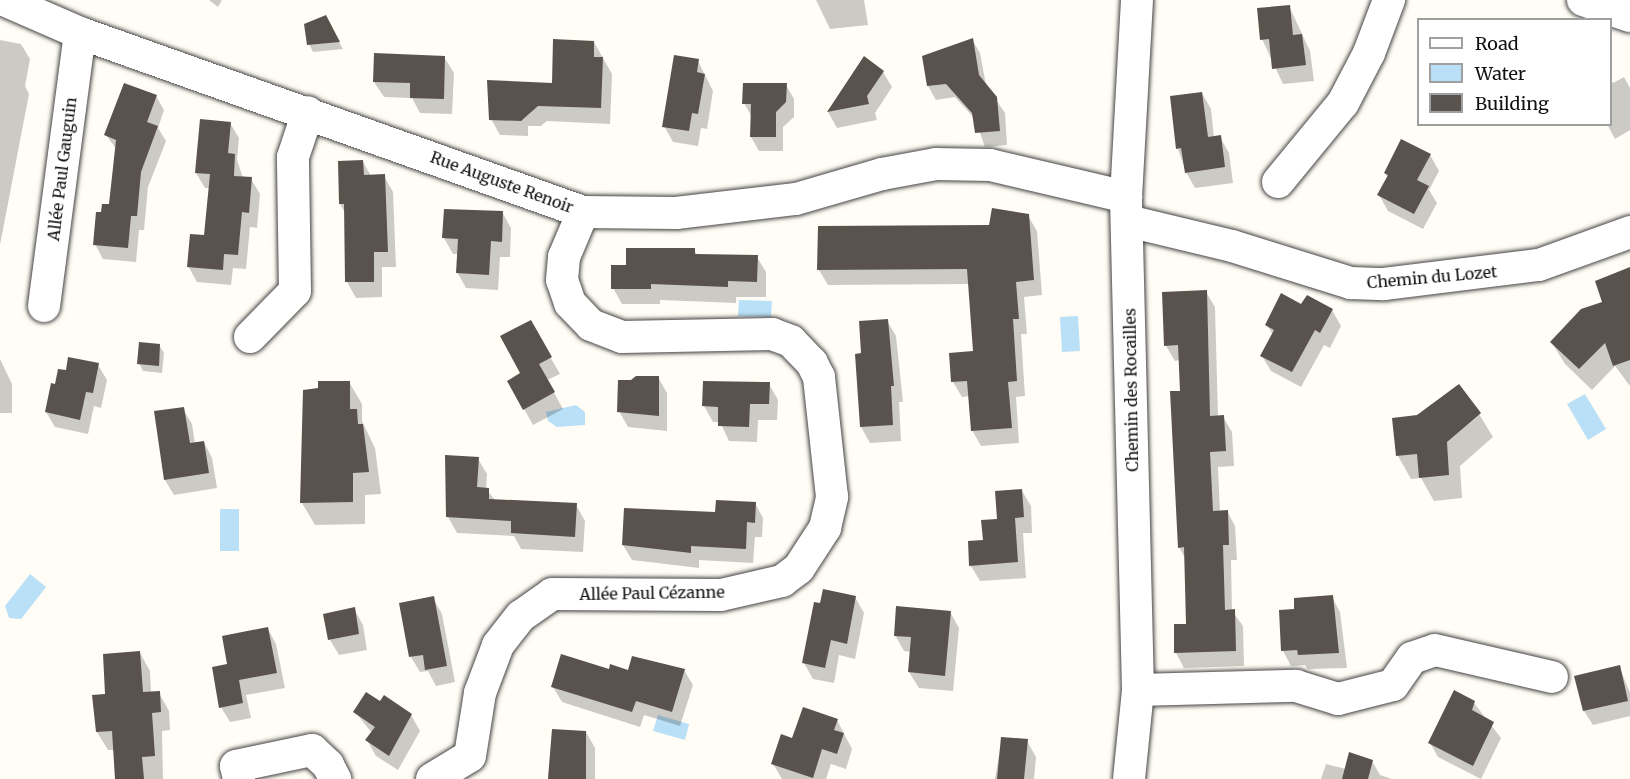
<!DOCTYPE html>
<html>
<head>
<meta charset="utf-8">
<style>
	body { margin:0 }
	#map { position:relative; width:1630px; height:779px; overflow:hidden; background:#fffdf5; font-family:Merriweather,serif }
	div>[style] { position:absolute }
	.water>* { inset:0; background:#b9e0f7 }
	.shadow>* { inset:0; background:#0003 }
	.building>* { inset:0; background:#5a524d }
	.roads { filter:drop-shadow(0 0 2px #444) drop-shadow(0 0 2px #444) }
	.minor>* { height:32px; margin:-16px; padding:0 16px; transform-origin:16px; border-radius:16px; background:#fff }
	span { translate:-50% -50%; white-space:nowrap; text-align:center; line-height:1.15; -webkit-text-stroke:6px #fff; paint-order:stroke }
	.street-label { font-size:16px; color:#111 }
	.legend { position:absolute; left:1417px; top:18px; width:195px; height:108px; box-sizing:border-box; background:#fff; border:2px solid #a0a0a0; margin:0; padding:8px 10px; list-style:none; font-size:18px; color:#111 }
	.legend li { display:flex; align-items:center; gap:12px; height:30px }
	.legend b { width:30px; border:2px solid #a0a0a0 }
</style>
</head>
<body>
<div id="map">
	<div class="water">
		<i style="clip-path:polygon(739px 300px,772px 301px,771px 317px,738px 316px)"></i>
		<i style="clip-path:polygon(1078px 316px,1080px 351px,1062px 352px,1060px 317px)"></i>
		<i style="clip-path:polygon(1585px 394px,1606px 429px,1588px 440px,1567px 404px)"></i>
		<i style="clip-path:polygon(576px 405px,585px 412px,585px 425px,557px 427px,548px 421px,546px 412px)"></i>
		<i style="clip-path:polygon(220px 509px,239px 509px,239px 551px,220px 551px)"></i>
		<i style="clip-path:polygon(30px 574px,46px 587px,21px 619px,9px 618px,5px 606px)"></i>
		<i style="clip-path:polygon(658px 715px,689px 724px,685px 740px,653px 731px)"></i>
	</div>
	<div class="shadow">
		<i style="clip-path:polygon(209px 0,222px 0,218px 7px)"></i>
		<i style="clip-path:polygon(816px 0,864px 0,868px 25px,830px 29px)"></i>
		<i style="clip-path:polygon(1289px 6px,1310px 51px,1314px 81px,1283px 84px,1262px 39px)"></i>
		<i style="clip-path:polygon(325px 17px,343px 49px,313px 52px,309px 44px)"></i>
		<i style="clip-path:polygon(972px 39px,980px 53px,986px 85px,1005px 113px,1007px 145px,985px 147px,975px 119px,955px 97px,936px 100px,928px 86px)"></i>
		<i style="clip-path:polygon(0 40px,21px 44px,30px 59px,25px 86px,29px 94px,0 245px)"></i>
		<i style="clip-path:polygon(594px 42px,612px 74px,610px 124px,547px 121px,541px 126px,528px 126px,528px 136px,500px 135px,491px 119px,553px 84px)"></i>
		<i style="clip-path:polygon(444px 57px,454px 73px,452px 114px,420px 113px,412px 98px,384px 97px,374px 82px)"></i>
		<i style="clip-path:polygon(864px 58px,883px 72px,892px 87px,875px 113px,877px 120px,837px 128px,828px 112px)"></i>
		<i style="clip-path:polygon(698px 61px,713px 91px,707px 129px,701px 128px,698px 146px,673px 142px,664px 126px)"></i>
		<i style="clip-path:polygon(1624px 77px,1630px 88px,1630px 130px,1615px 139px,1607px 124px,1610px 124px,1610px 78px,1613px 83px)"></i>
		<i style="clip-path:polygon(786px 85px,794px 99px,794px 117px,783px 127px,783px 151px,759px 151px,751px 137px,752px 117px,744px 103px)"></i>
		<i style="clip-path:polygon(1202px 93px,1211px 109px,1214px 138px,1220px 137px,1229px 153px,1233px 183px,1195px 188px,1186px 172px,1178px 149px)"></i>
		<i style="clip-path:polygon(156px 96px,164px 110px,158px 128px,166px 141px,148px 187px,144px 230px,139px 230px,136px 262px,103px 259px,95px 244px,103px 214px,111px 206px,117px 150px,106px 135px)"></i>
		<i style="clip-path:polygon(230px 123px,239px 138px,237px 160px,243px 178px,251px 179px,260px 194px,257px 228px,250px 227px,246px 269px,233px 268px,231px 285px,197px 282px,188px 266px,205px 237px,210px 188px,205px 188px,196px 173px)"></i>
		<i style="clip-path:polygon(1430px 155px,1439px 171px,1429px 190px,1437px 203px,1423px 229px,1388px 211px,1379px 195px,1388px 178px,1385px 173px)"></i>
		<i style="clip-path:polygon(363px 162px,371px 176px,384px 176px,393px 192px,396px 267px,382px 267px,382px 297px,356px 298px,347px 282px,345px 213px,340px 204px)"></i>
		<i style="clip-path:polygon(502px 212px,511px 228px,510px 257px,500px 257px,498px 290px,466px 288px,457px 272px,458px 254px,453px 254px,444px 238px)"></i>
		<i style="clip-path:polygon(1028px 216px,1037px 231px,1042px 295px,1024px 297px,1027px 334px,1021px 334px,1025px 396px,1016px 397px,1019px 443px,981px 446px,972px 430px,970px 396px,962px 397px,953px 382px,975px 353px,969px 284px,828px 285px,819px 270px)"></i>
		<i style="clip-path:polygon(694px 249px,697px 255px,757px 257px,766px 272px,766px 297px,736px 297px,736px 303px,660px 300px,660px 304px,622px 304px,613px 288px,627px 267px)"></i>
		<i style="clip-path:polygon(1630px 275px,1630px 386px,1615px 366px,1592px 390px,1565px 364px,1552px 343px,1604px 303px)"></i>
		<i style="clip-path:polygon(1206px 292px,1215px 307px,1218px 417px,1223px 417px,1232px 432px,1234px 466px,1218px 467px,1220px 512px,1227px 511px,1235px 526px,1237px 560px,1231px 560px,1232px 611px,1243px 626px,1244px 666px,1184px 668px,1176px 653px,1188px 625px,1186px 560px,1179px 547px,1180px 360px,1175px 361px,1166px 346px)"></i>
		<i style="clip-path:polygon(1302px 306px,1332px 310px,1341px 326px,1330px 348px,1324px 345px,1301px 387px,1271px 371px,1262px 356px,1273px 335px,1267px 325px)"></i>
		<i style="clip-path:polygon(887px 321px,896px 336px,903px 402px,899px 402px,901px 441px,870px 443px,861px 427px,862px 354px)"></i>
		<i style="clip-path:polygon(530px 322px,560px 374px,547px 380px,563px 409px,533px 425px,509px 382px,522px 374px)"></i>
		<i style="clip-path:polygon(159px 345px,164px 353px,162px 373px,143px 371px,139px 363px)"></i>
		<i style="clip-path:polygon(0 359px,12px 384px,12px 413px,0 413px)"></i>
		<i style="clip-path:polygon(98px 365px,107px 380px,101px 408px,94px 406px,88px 434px,55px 427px,46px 412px,56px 386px,67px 372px)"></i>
		<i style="clip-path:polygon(658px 377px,667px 393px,667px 431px,628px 427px,619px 411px)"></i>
		<i style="clip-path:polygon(349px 382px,362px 404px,362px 421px,375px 448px,381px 494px,365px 495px,365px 524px,315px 525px,302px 503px,319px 390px)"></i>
		<i style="clip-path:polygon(769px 384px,778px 400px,777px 420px,758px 420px,757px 442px,729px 441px,720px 422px,713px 422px,704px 406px)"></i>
		<i style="clip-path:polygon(183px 409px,192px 424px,195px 444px,204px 442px,212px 458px,217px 488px,174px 495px,165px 480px,155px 413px)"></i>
		<i style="clip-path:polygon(1479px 414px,1493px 437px,1460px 466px,1462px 498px,1434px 501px,1421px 478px,1411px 479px,1398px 456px,1393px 419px)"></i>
		<i style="clip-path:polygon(478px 459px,487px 474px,486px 489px,495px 500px,576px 505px,585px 521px,583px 552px,521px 549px,514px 536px,457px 533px,448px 517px)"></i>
		<i style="clip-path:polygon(1022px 491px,1031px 506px,1032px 533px,1023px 533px,1026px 578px,980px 581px,971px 566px)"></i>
		<i style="clip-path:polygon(755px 503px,763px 518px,762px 537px,755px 537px,753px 563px,699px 560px,699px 568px,632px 560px,623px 545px)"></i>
		<i style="clip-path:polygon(855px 597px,864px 613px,855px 659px,839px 655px,834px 683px,813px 679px,804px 663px)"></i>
		<i style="clip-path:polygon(1332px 597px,1340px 612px,1347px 668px,1308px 669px,1305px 665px,1291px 666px,1283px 651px,1296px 610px)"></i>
		<i style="clip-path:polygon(433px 598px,442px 614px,455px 682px,436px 686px,428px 671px,420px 672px,411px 657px)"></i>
		<i style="clip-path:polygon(354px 609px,363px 625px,367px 650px,339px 655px,330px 640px)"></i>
		<i style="clip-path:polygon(950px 612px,959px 628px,953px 691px,919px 688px,909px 672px,911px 652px,904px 651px,895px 635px)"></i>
		<i style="clip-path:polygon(268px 629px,276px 644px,285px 688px,246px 695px,251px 718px,230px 722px,221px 707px,229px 665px)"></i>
		<i style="clip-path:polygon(140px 653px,150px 671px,151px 693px,159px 693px,169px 711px,170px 730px,162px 731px,163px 779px,116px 779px,115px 750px,108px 750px,97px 732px,107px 696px)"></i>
		<i style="clip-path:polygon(1619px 666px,1630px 693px,1630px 716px,1593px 725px,1584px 711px)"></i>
		<i style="clip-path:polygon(610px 670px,684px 670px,693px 685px,680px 726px,644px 715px,640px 727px,562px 702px,553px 687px)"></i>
		<i style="clip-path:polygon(380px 703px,411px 715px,420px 731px,398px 770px,376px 756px,367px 740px,372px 733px,355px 712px)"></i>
		<i style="clip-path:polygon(1474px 703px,1501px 738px,1481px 779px,1438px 757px,1430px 743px)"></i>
		<i style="clip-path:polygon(837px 720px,852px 749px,846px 769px,831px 764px,826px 779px,782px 779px,773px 764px,793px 740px)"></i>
		<i style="clip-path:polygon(553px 730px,586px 732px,595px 748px,595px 779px,548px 779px)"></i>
		<i style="clip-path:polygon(1002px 738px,1027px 741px,1036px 757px,1034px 779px,995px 779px)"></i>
		<i style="clip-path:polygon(1372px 761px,1380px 775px,1392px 779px,1321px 779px,1326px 764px,1346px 769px)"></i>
	</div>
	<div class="building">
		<i style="clip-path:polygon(1290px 5px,1293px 35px,1302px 34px,1306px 65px,1272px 69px,1269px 39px,1260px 40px,1257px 8px)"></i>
		<i style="clip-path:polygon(326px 15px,340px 42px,307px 45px,304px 24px)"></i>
		<i style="clip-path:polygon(973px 38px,979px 75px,997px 97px,1000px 131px,975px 133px,972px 113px,946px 84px,927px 86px,922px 56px)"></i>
		<i style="clip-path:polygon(553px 39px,594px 41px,594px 57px,603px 57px,601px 108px,538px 106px,521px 121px,489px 120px,487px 80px,552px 83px)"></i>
		<i style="clip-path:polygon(374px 53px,445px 56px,444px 99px,410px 98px,410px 83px,373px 82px)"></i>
		<i style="clip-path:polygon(674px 55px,699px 59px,697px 72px,705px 74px,698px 114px,692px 113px,689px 131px,662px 127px)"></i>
		<i style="clip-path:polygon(864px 56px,884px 71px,867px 96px,869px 104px,827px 112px)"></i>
		<i style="clip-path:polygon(124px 83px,157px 95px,147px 122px,158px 126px,141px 172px,137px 216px,131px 216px,128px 248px,93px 245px,96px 212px,101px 212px,102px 204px,109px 204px,116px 140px,104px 135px)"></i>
		<i style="clip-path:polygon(743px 83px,787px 83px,786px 102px,776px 112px,776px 137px,750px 137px,751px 104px,742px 104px)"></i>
		<i style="clip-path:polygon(1202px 92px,1208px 137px,1221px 135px,1225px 167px,1185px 173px,1181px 148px,1176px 149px,1170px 96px)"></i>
		<i style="clip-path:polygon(200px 119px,231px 122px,228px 153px,235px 154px,234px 176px,252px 177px,249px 213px,242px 212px,238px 255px,224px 254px,223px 270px,187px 267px,190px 234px,204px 235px,210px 174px,195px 173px)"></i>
		<i style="clip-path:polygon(1401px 139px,1431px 154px,1417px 180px,1429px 186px,1414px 214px,1377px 195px,1388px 175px,1384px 173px)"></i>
		<i style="clip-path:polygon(363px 160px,364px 175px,385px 174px,388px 252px,374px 252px,374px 282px,345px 282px,344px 204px,339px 204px,338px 161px)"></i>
		<i style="clip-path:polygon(992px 208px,1029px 214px,1034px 280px,1016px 282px,1019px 319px,1013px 319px,1017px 381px,1008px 382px,1012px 428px,971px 431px,967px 381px,951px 382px,949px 353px,973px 351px,967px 269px,817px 270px,818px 226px,989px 225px)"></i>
		<i style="clip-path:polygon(444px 209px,503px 211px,502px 242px,491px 241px,489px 275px,456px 273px,458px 239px,442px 238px)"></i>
		<i style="clip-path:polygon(626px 248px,695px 248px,695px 254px,758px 255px,757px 282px,728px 281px,728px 287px,651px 284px,651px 289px,611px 289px,611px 265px,626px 265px)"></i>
		<i style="clip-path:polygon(1630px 267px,1630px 360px,1613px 366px,1605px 343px,1579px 369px,1550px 342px,1581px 309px,1602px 302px,1595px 281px)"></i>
		<i style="clip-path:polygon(1207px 290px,1210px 416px,1224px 415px,1226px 451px,1210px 452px,1213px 511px,1228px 510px,1229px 545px,1223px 545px,1225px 610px,1235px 609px,1236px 651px,1174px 653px,1174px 624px,1186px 624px,1184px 547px,1178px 548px,1170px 391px,1180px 391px,1178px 345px,1164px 346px,1162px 292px)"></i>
		<i style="clip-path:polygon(1281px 293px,1301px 304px,1307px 295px,1333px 309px,1320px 333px,1315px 330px,1292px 372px,1260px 356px,1274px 330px,1265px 325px)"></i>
		<i style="clip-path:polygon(888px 319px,894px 386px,891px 386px,893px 425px,860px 427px,855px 354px,861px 353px,859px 321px)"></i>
		<i style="clip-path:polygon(531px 320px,552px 357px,539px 364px,555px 392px,523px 410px,507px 381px,520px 373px,500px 336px)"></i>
		<i style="clip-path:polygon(139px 342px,160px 344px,159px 366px,137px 364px)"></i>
		<i style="clip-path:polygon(68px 357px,99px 363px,93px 393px,86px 392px,80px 420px,45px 412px,51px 383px,55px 384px,58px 369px,66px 370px)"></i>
		<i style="clip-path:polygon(636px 376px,659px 376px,659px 416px,617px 412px,618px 380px,631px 380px)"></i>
		<i style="clip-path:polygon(318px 381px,350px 381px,350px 409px,357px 409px,358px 424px,363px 424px,369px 472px,353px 473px,353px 502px,300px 503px,303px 390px,318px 388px)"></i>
		<i style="clip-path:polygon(703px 381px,770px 382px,769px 404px,750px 404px,749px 427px,718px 426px,718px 407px,702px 406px)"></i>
		<i style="clip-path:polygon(1459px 384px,1481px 413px,1447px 442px,1449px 475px,1419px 478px,1417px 454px,1396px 456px,1392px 418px,1417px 415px)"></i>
		<i style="clip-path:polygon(184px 407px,190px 443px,204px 441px,209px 473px,164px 480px,154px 411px)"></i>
		<i style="clip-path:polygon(445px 455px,479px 457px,477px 487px,489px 488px,489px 499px,577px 503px,575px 537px,511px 533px,511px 521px,446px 517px)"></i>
		<i style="clip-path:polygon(1022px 489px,1024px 517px,1015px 518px,1018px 562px,969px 566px,968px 541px,983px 540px,981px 520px,997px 519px,995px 491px)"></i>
		<i style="clip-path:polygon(716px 500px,756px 502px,755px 523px,747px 522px,746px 549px,691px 546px,691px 553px,622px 545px,624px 508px,715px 512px)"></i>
		<i style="clip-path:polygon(823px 589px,856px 596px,847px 644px,831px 640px,825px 668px,802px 663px,814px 602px,820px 603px)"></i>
		<i style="clip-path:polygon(1333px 595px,1339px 653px,1298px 655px,1297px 650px,1281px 651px,1279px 610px,1294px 609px,1294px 598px)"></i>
		<i style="clip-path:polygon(434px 596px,447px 666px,425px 670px,423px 655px,409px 657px,399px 603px)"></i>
		<i style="clip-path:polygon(896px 606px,951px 611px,945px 676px,908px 672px,911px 637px,894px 636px)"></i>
		<i style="clip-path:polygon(355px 607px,359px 634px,328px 640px,323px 614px)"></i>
		<i style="clip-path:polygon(268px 627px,277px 673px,239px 680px,243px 703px,219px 708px,212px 667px,227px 664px,222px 636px)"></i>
		<i style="clip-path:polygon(140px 651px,143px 692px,160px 691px,161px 712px,152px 713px,155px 756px,142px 757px,144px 779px,115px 779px,112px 731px,96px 732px,92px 695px,105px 694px,103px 654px)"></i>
		<i style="clip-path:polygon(561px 654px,609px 669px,610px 664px,628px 670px,632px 656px,685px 669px,672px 712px,636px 701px,632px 712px,551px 687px)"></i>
		<i style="clip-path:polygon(1620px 665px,1628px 701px,1583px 711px,1574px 676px)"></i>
		<i style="clip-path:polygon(1454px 690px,1475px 701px,1472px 710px,1494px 722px,1473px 766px,1428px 743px)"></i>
		<i style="clip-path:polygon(366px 692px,380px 701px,384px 695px,412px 714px,389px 756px,365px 740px,375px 727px,353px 712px)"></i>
		<i style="clip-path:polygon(803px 707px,838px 719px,834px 730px,844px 733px,837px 754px,822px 749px,813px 778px,771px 764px,781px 734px,792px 738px)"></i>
		<i style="clip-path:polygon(552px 729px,586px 731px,586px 779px,548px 779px)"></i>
		<i style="clip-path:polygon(1001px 737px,1028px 739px,1024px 779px,997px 779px)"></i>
		<i style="clip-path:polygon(1349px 752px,1373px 760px,1368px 779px,1342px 779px)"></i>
	</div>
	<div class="roads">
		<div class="minor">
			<i style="left:4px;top:0;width:83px;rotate:23.5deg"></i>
			<i style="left:80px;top:33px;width:534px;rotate:19.59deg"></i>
			<i style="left:583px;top:212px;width:93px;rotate:0.6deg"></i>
			<i style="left:676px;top:213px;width:121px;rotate:-6.7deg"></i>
			<i style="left:796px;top:199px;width:90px;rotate:-16.2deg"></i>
			<i style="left:882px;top:174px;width:55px;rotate:-10.5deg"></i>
			<i style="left:936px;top:164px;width:54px;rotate:1.1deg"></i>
			<i style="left:990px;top:165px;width:140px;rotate:13.2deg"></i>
			<i style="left:1583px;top:0;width:50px;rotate:18.8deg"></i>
			<i style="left:1278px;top:182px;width:102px;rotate:-50.6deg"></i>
			<i style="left:1343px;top:103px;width:56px;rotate:-62.5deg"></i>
			<i style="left:1369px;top:53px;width:57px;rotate:-69.3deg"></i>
			<i style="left:1128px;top:221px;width:107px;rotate:13.5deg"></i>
			<i style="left:1232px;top:246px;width:125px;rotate:17.3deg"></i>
			<i style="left:1351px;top:283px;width:33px;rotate:2deg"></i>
			<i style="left:1384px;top:284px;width:156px;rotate:-7deg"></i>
			<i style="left:1539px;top:265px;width:97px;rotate:-19.9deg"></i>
			<i style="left:44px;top:306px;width:275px;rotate:-82.5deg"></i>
			<i style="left:250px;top:337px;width:64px;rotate:-45.6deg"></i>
			<i style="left:295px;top:291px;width:134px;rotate:-90.9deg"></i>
			<i style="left:293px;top:157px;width:47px;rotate:-71.6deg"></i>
			<i style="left:1138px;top:690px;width:158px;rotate:-1.5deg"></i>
			<i style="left:1296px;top:686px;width:44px;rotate:17.2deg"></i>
			<i style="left:1338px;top:699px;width:57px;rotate:-14.3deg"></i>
			<i style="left:1393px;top:685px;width:33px;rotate:-55deg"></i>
			<i style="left:1412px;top:658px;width:24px;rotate:-19deg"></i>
			<i style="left:1435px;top:650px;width:120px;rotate:13deg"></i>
			<i style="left:239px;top:779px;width:13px;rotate:-103deg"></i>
			<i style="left:236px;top:766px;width:78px;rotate:-11.9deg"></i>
			<i style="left:312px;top:750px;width:22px;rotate:43deg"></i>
			<i style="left:328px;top:765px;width:16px;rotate:63deg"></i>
			<i style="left:432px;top:779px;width:44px;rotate:-31.2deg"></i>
			<i style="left:470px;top:756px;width:64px;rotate:-81deg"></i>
			<i style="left:480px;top:693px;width:51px;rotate:-69.4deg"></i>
			<i style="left:498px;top:645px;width:37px;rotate:-52deg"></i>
			<i style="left:521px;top:616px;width:38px;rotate:-35deg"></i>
			<i style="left:552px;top:594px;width:169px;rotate:0.3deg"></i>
			<i style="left:721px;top:595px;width:63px;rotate:-12.9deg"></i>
			<i style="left:782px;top:581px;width:21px;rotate:-37deg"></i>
			<i style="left:799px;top:568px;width:48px;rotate:-57deg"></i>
			<i style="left:825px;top:528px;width:32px;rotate:-77deg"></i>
			<i style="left:832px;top:497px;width:121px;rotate:-96.2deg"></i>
			<i style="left:819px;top:377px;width:16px;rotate:-117deg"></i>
			<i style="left:812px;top:363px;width:30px;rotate:-134deg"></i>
			<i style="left:791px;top:341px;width:20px;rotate:-160deg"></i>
			<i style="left:772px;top:334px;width:150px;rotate:178.9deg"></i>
			<i style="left:622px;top:337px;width:33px;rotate:-159deg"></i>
			<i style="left:591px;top:325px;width:30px;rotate:-134deg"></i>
			<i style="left:570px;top:303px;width:24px;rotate:-109deg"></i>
			<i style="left:562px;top:280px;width:23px;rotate:-85deg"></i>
			<i style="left:564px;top:257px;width:49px;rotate:-67.1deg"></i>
			<i style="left:1129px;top:779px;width:89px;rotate:-84.2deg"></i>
			<i style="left:1138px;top:690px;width:493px;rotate:-91.4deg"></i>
			<i style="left:1126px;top:197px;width:197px;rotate:-86.8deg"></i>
		</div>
	</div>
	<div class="street-label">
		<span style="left:62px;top:169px;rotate:-83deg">Allée Paul Gauguin</span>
		<span style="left:502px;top:182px;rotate:20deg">Rue Auguste Renoir</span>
		<span style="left:1432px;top:277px;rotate:-5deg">Chemin du Lozet</span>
		<span style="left:1131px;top:390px;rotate:-91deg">Chemin des Rocailles</span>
		<span style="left:652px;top:593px;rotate:-1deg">Allée Paul Cézanne</span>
	</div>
	<ul class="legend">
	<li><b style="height:8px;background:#fff"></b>Road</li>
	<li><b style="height:16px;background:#b9e0f7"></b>Water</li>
	<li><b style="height:16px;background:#5a524d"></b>Building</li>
	</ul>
</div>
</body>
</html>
